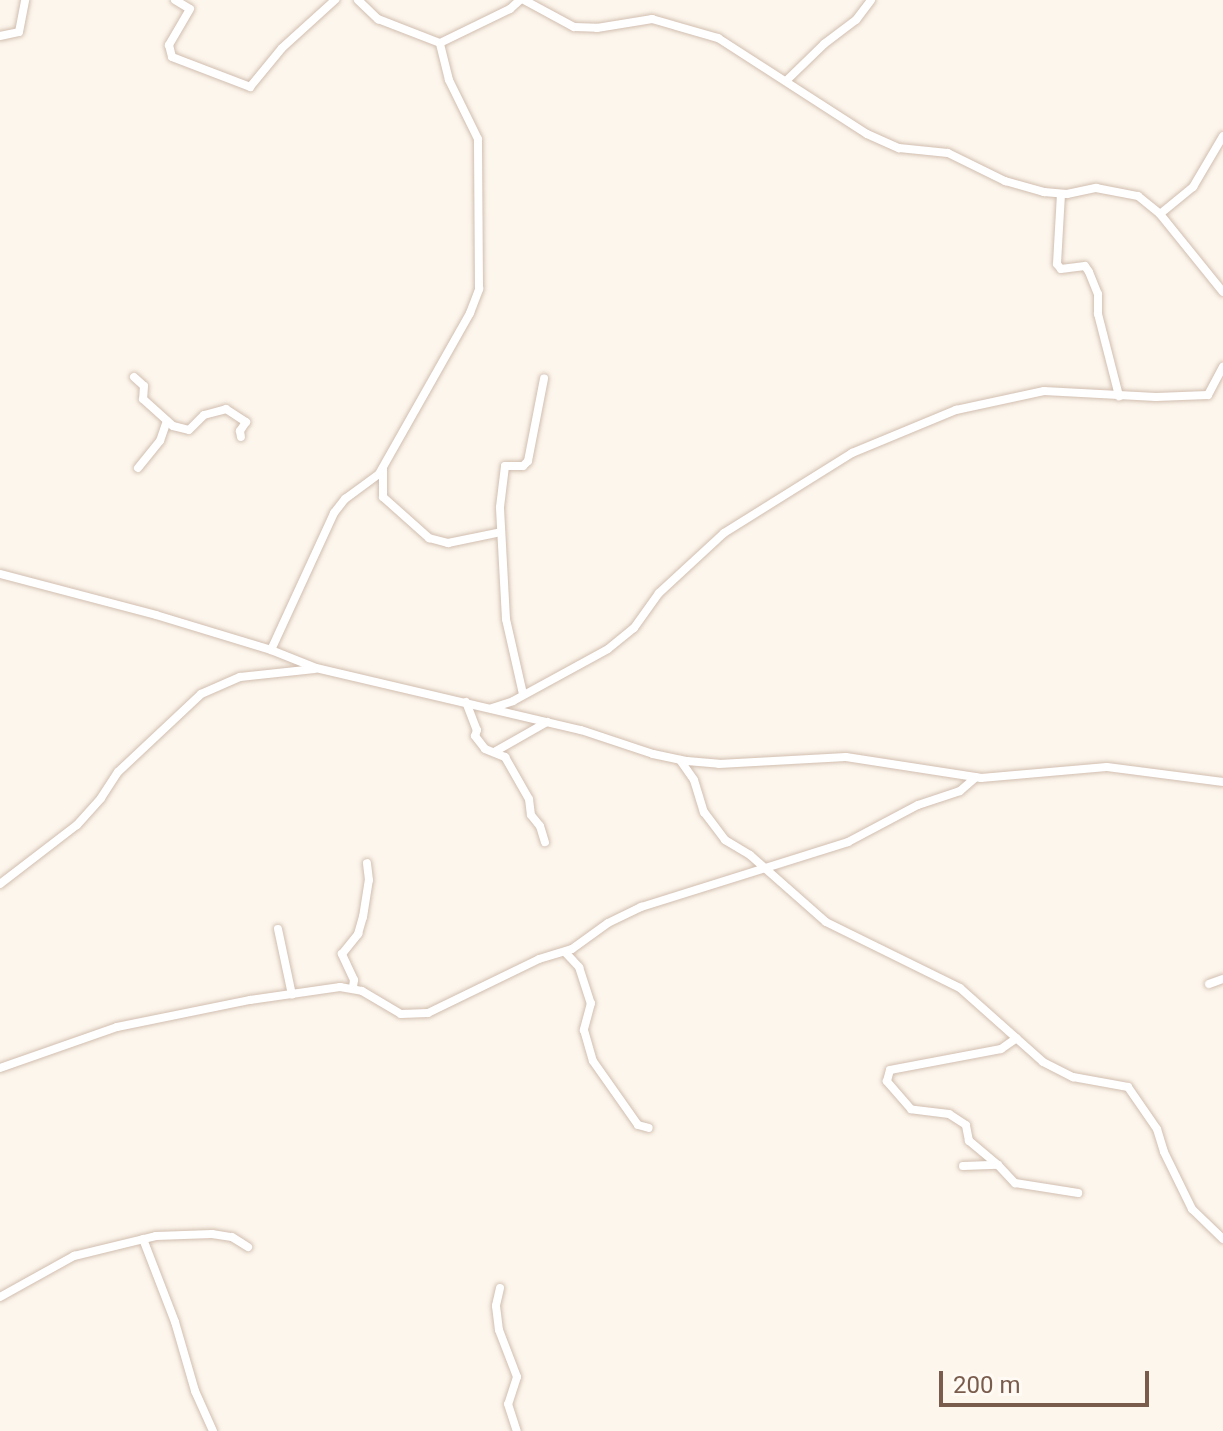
<!DOCTYPE html>
<html>
<head>
<meta charset="utf-8">
<style>
	body { margin:0 }
	#map { position:relative; width:1223px; height:1431px; overflow:hidden; background:#fdf6ec; font-family:Roboto,sans-serif }
	div>[style] { position:absolute }
	.roads { filter:drop-shadow(0 0 2px #d1beb0) drop-shadow(0 0 2px #d1beb0) }
	.street>* { height:8px; margin:-4px; padding:0 4px; transform-origin:4px; border-radius:4px; background:#fff }
	span { translate:-50% -50%; white-space:nowrap; text-align:center; line-height:1.15; -webkit-text-stroke:6px #fffaf3; paint-order:stroke }
	.scale { position:absolute; left:939px; top:1371px; width:210px; height:36px; box-sizing:border-box; border:4px solid #7a5c4d; border-top:0; padding-left:10px; font-size:24px; line-height:28px; white-space:nowrap; color:#7a5c4d; -webkit-text-stroke:6px #fffaf3; paint-order:stroke }
</style>
</head>
<body>
<div id="map">
	<div class="roads">
		<div class="street">
			<i style="left:175px;top:0;width:17px;rotate:31deg"></i>
			<i style="left:190px;top:9px;width:42px;rotate:120.3deg"></i>
			<i style="left:169px;top:45px;width:12px;rotate:76deg"></i>
			<i style="left:172px;top:57px;width:84px;rotate:21deg"></i>
			<i style="left:250px;top:87px;width:50px;rotate:-50.6deg"></i>
			<i style="left:282px;top:48px;width:72px;rotate:-42.2deg"></i>
			<i style="left:358px;top:0;width:28px;rotate:44deg"></i>
			<i style="left:378px;top:19px;width:66px;rotate:21.2deg"></i>
			<i style="left:440px;top:43px;width:78px;rotate:-25.9deg"></i>
			<i style="left:510px;top:9px;width:13px;rotate:-42deg"></i>
			<i style="left:524px;top:0;width:57px;rotate:28.4deg"></i>
			<i style="left:574px;top:27px;width:23px;rotate:2deg"></i>
			<i style="left:597px;top:28px;width:56px;rotate:-9.3deg"></i>
			<i style="left:652px;top:19px;width:69px;rotate:16.1deg"></i>
			<i style="left:718px;top:38px;width:177px;rotate:32.8deg"></i>
			<i style="left:867px;top:134px;width:35px;rotate:24deg"></i>
			<i style="left:899px;top:148px;width:49px;rotate:5.8deg"></i>
			<i style="left:948px;top:153px;width:64px;rotate:26.2deg"></i>
			<i style="left:1005px;top:181px;width:41px;rotate:15.8deg"></i>
			<i style="left:1044px;top:192px;width:23px;rotate:5deg"></i>
			<i style="left:1067px;top:194px;width:30px;rotate:-12deg"></i>
			<i style="left:1096px;top:188px;width:43px;rotate:10.8deg"></i>
			<i style="left:1138px;top:196px;width:28px;rotate:39deg"></i>
			<i style="left:1160px;top:214px;width:100px;rotate:51.1deg"></i>
			<i style="left:0;top:36px;width:19px;rotate:-12deg"></i>
			<i style="left:19px;top:32px;width:33px;rotate:-79deg"></i>
			<i style="left:786px;top:81px;width:53px;rotate:-44.2deg"></i>
			<i style="left:824px;top:44px;width:40px;rotate:-37deg"></i>
			<i style="left:856px;top:20px;width:25px;rotate:-53deg"></i>
			<i style="left:1061px;top:194px;width:70px;rotate:93.3deg"></i>
			<i style="left:1057px;top:264px;width:6px;rotate:51deg"></i>
			<i style="left:1061px;top:269px;width:24px;rotate:-7deg"></i>
			<i style="left:1085px;top:266px;width:7px;rotate:56deg"></i>
			<i style="left:1089px;top:272px;width:24px;rotate:68deg"></i>
			<i style="left:1098px;top:294px;width:20px;rotate:90deg"></i>
			<i style="left:1098px;top:314px;width:85px;rotate:75.6deg"></i>
			<i style="left:1160px;top:214px;width:43px;rotate:-39.3deg"></i>
			<i style="left:1193px;top:187px;width:59px;rotate:-59.5deg"></i>
			<i style="left:134px;top:377px;width:13px;rotate:42deg"></i>
			<i style="left:144px;top:386px;width:13px;rotate:94deg"></i>
			<i style="left:143px;top:399px;width:40px;rotate:42deg"></i>
			<i style="left:173px;top:426px;width:16px;rotate:14deg"></i>
			<i style="left:189px;top:430px;width:21px;rotate:-45deg"></i>
			<i style="left:204px;top:415px;width:23px;rotate:-15deg"></i>
			<i style="left:226px;top:409px;width:24px;rotate:33deg"></i>
			<i style="left:246px;top:422px;width:11px;rotate:124deg"></i>
			<i style="left:240px;top:431px;width:6px;rotate:81deg"></i>
			<i style="left:138px;top:468px;width:35px;rotate:-51deg"></i>
			<i style="left:160px;top:441px;width:21px;rotate:-71deg"></i>
			<i style="left:383px;top:469px;width:28px;rotate:90deg"></i>
			<i style="left:383px;top:497px;width:62px;rotate:41.7deg"></i>
			<i style="left:429px;top:538px;width:20px;rotate:15deg"></i>
			<i style="left:448px;top:543px;width:54px;rotate:-11.7deg"></i>
			<i style="left:0;top:574px;width:161px;rotate:14.7deg"></i>
			<i style="left:156px;top:615px;width:120px;rotate:16.9deg"></i>
			<i style="left:271px;top:650px;width:48px;rotate:21.8deg"></i>
			<i style="left:316px;top:668px;width:272px;rotate:13.2deg"></i>
			<i style="left:581px;top:730px;width:76px;rotate:18.4deg"></i>
			<i style="left:653px;top:754px;width:35px;rotate:12deg"></i>
			<i style="left:687px;top:761px;width:32px;rotate:5deg"></i>
			<i style="left:719px;top:764px;width:127px;rotate:-3.2deg"></i>
			<i style="left:846px;top:757px;width:137px;rotate:8.8deg"></i>
			<i style="left:981px;top:778px;width:126px;rotate:-5deg"></i>
			<i style="left:1107px;top:767px;width:117px;rotate:7.4deg"></i>
			<i style="left:271px;top:650px;width:151px;rotate:-65.3deg"></i>
			<i style="left:334px;top:513px;width:18px;rotate:-52deg"></i>
			<i style="left:345px;top:499px;width:42px;rotate:-36.3deg"></i>
			<i style="left:379px;top:474px;width:185px;rotate:-60.5deg"></i>
			<i style="left:470px;top:313px;width:26px;rotate:-69deg"></i>
			<i style="left:479px;top:289px;width:150px;rotate:-90.4deg"></i>
			<i style="left:478px;top:139px;width:66px;rotate:-116.2deg"></i>
			<i style="left:449px;top:80px;width:38px;rotate:-104deg"></i>
			<i style="left:523px;top:694px;width:77px;rotate:-102.8deg"></i>
			<i style="left:506px;top:619px;width:112px;rotate:-93.1deg"></i>
			<i style="left:500px;top:507px;width:41px;rotate:-83deg"></i>
			<i style="left:505px;top:466px;width:18px"></i>
			<i style="left:523px;top:466px;width:7px;rotate:-45deg"></i>
			<i style="left:528px;top:461px;width:84px;rotate:-79deg"></i>
			<i style="left:466px;top:702px;width:30px;rotate:69deg"></i>
			<i style="left:477px;top:730px;width:6px;rotate:108deg"></i>
			<i style="left:475px;top:736px;width:16px;rotate:52deg"></i>
			<i style="left:485px;top:749px;width:22px;rotate:22deg"></i>
			<i style="left:505px;top:757px;width:48px;rotate:60.3deg"></i>
			<i style="left:529px;top:799px;width:16px;rotate:83deg"></i>
			<i style="left:531px;top:815px;width:14px;rotate:51deg"></i>
			<i style="left:540px;top:826px;width:17px;rotate:73deg"></i>
			<i style="left:492px;top:708px;width:22px;rotate:-18deg"></i>
			<i style="left:513px;top:701px;width:108px;rotate:-28.7deg"></i>
			<i style="left:608px;top:649px;width:33px;rotate:-39deg"></i>
			<i style="left:634px;top:628px;width:43px;rotate:-54.5deg"></i>
			<i style="left:659px;top:593px;width:88px;rotate:-42.7deg"></i>
			<i style="left:724px;top:533px;width:151px;rotate:-32deg"></i>
			<i style="left:852px;top:453px;width:113px;rotate:-22.5deg"></i>
			<i style="left:956px;top:410px;width:90px;rotate:-12.2deg"></i>
			<i style="left:1044px;top:391px;width:112px;rotate:3.1deg"></i>
			<i style="left:1156px;top:397px;width:52px;rotate:-2.2deg"></i>
			<i style="left:1208px;top:395px;width:32px;rotate:-62deg"></i>
			<i style="left:496px;top:751px;width:59px;rotate:-29.6deg"></i>
			<i style="left:680px;top:760px;width:24px;rotate:55deg"></i>
			<i style="left:694px;top:780px;width:34px;rotate:73deg"></i>
			<i style="left:704px;top:812px;width:35px;rotate:53deg"></i>
			<i style="left:725px;top:840px;width:29px;rotate:31deg"></i>
			<i style="left:750px;top:855px;width:101px;rotate:41.4deg"></i>
			<i style="left:826px;top:922px;width:149px;rotate:26.2deg"></i>
			<i style="left:960px;top:988px;width:111px;rotate:41.7deg"></i>
			<i style="left:1043px;top:1062px;width:34px;rotate:27deg"></i>
			<i style="left:1073px;top:1077px;width:56px;rotate:10.3deg"></i>
			<i style="left:1128px;top:1087px;width:51px;rotate:55.4deg"></i>
			<i style="left:1157px;top:1129px;width:24px;rotate:73deg"></i>
			<i style="left:1164px;top:1152px;width:64px;rotate:63.8deg"></i>
			<i style="left:1192px;top:1209px;width:43px;rotate:44.1deg"></i>
			<i style="left:0;top:884px;width:97px;rotate:-37.5deg"></i>
			<i style="left:77px;top:825px;width:36px;rotate:-48deg"></i>
			<i style="left:101px;top:798px;width:31px;rotate:-57deg"></i>
			<i style="left:118px;top:772px;width:114px;rotate:-43.2deg"></i>
			<i style="left:201px;top:694px;width:43px;rotate:-23.6deg"></i>
			<i style="left:240px;top:677px;width:75px;rotate:-6.1deg"></i>
			<i style="left:278px;top:929px;width:67px;rotate:78deg"></i>
			<i style="left:565px;top:952px;width:21px;rotate:47deg"></i>
			<i style="left:579px;top:967px;width:38px;rotate:72deg"></i>
			<i style="left:591px;top:1003px;width:28px;rotate:105deg"></i>
			<i style="left:584px;top:1030px;width:32px;rotate:74deg"></i>
			<i style="left:593px;top:1061px;width:78px;rotate:54.9deg"></i>
			<i style="left:638px;top:1125px;width:11px;rotate:15deg"></i>
			<i style="left:1209px;top:984px;width:15px;rotate:-20deg"></i>
			<i style="left:353px;top:987px;width:7px;rotate:-82deg"></i>
			<i style="left:354px;top:980px;width:29px;rotate:-115deg"></i>
			<i style="left:342px;top:954px;width:26px;rotate:-51deg"></i>
			<i style="left:358px;top:934px;width:18px;rotate:-74deg"></i>
			<i style="left:363px;top:917px;width:37px;rotate:-81deg"></i>
			<i style="left:369px;top:880px;width:17px;rotate:-97deg"></i>
			<i style="left:0;top:1068px;width:124px;rotate:-19.3deg"></i>
			<i style="left:117px;top:1027px;width:136px;rotate:-11.5deg"></i>
			<i style="left:250px;top:1000px;width:91px;rotate:-8.2deg"></i>
			<i style="left:340px;top:987px;width:22px;rotate:10deg"></i>
			<i style="left:362px;top:991px;width:45px;rotate:30.5deg"></i>
			<i style="left:401px;top:1014px;width:27px;rotate:-2deg"></i>
			<i style="left:428px;top:1013px;width:123px;rotate:-25.9deg"></i>
			<i style="left:539px;top:959px;width:34px;rotate:-17deg"></i>
			<i style="left:572px;top:949px;width:44px;rotate:-35.8deg"></i>
			<i style="left:608px;top:923px;width:37px;rotate:-26deg"></i>
			<i style="left:641px;top:907px;width:217px;rotate:-17.4deg"></i>
			<i style="left:848px;top:842px;width:79px;rotate:-27.9deg"></i>
			<i style="left:918px;top:805px;width:44px;rotate:-18.4deg"></i>
			<i style="left:960px;top:791px;width:21px;rotate:-41deg"></i>
			<i style="left:998px;top:1165px;width:38px;rotate:-140deg"></i>
			<i style="left:969px;top:1141px;width:16px;rotate:-101deg"></i>
			<i style="left:966px;top:1125px;width:20px;rotate:-147deg"></i>
			<i style="left:949px;top:1114px;width:38px;rotate:-173deg"></i>
			<i style="left:911px;top:1109px;width:37px;rotate:-131deg"></i>
			<i style="left:887px;top:1081px;width:11px;rotate:-75deg"></i>
			<i style="left:890px;top:1070px;width:113px;rotate:-10.7deg"></i>
			<i style="left:1001px;top:1049px;width:19px;rotate:-35deg"></i>
			<i style="left:963px;top:1166px;width:35px;rotate:-2deg"></i>
			<i style="left:998px;top:1165px;width:25px;rotate:47deg"></i>
			<i style="left:1015px;top:1183px;width:64px;rotate:9deg"></i>
			<i style="left:143px;top:1239px;width:89px;rotate:68.9deg"></i>
			<i style="left:175px;top:1322px;width:72px;rotate:73.8deg"></i>
			<i style="left:195px;top:1391px;width:44px;rotate:65.8deg"></i>
			<i style="left:500px;top:1288px;width:18px;rotate:103deg"></i>
			<i style="left:496px;top:1306px;width:24px;rotate:83deg"></i>
			<i style="left:499px;top:1330px;width:50px;rotate:69deg"></i>
			<i style="left:517px;top:1377px;width:28px;rotate:108deg"></i>
			<i style="left:508px;top:1404px;width:28px;rotate:72deg"></i>
			<i style="left:0;top:1297px;width:85px;rotate:-29deg"></i>
			<i style="left:74px;top:1256px;width:84px;rotate:-13.7deg"></i>
			<i style="left:156px;top:1236px;width:56px;rotate:-2deg"></i>
			<i style="left:212px;top:1234px;width:20px;rotate:9deg"></i>
			<i style="left:232px;top:1237px;width:19px;rotate:32deg"></i>
		</div>
	</div>
	<div class="scale">200 m</div>
</div>
</body>
</html>
